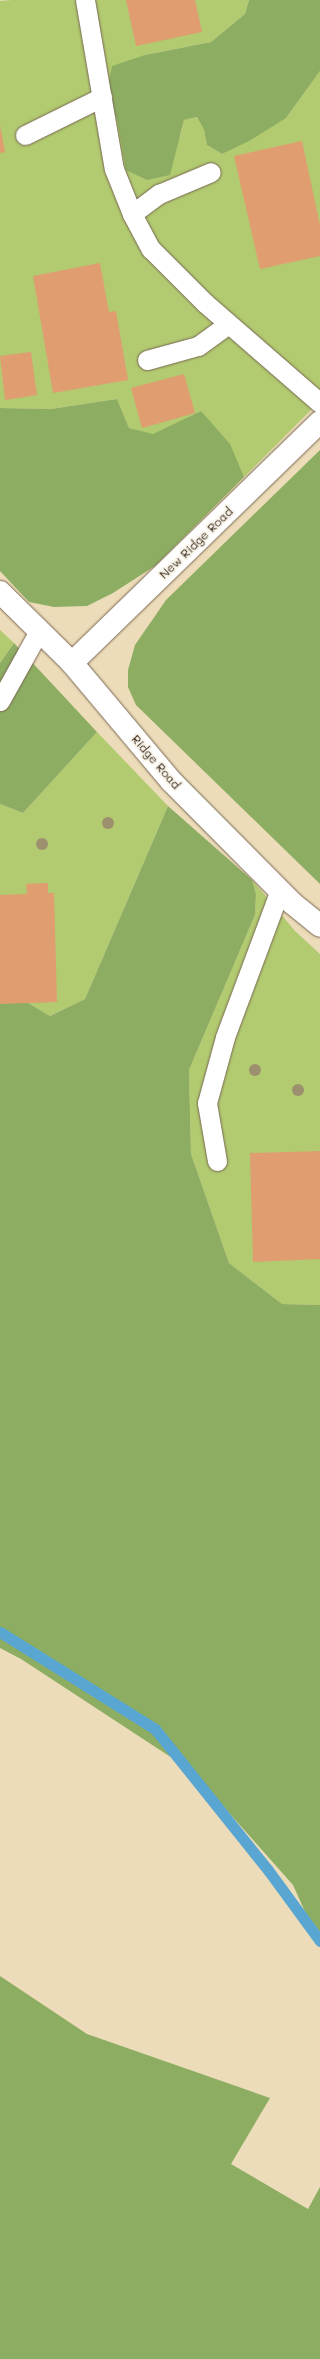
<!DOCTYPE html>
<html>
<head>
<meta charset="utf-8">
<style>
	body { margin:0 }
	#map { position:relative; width:320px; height:2359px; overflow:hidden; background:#eddcb9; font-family:Mali,sans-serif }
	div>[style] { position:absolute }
	.green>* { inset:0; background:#b2ca70 }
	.forest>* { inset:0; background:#8dae62 }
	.stream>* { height:11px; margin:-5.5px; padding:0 5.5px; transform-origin:5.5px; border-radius:5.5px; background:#59a6d2 }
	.building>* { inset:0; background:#e09d70 }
	.roads { filter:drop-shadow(0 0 1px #796854) drop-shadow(0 0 1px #796854) }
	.lane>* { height:19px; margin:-9.5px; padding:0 9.5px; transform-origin:9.5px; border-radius:9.5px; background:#fff }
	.street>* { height:22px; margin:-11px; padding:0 11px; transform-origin:11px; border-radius:11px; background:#fff }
	.trees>* { width:12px; height:12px; margin:-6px; border-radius:50%; background:#9c906f }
	span { translate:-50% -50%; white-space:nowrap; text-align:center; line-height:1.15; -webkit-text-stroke:4px #f7f3e8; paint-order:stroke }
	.street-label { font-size:12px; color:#3b2a1e }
</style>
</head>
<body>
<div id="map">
	<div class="green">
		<i style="clip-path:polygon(12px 0,249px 0,245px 14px,211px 42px,145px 55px,108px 89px,118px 124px,180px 137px,184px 120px,197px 117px,204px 130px,207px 145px,222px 154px,286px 118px,320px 71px,320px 401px,244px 477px,201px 411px,153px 435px,129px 428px,117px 399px,51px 409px,0 408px,0 1px)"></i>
		<i style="clip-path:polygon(0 630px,14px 643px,0 663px)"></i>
		<i style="clip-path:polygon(97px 732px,168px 806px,85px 999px,50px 1016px,15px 995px,0 982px,0 804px,23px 813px)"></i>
		<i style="clip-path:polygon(252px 880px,295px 931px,320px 954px,320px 1305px,282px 1304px,229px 1263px,191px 1154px,189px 1070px,255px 915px,256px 894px)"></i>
	</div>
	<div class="forest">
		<i style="clip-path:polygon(249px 0,320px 0,320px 71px,286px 118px,249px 141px,222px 154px,207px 145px,204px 130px,197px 117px,184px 120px,170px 175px,147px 180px,126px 170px,118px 124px,108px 89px,112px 66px,145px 55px,211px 42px,245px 14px)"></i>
		<i style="clip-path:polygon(117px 399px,129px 428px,153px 434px,201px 411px,230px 444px,244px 477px,155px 566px,113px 593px,87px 606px,54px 607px,29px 602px,0 571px,0 408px,51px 409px)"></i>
		<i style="clip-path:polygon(320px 450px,320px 884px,136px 705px,128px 687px,128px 670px,135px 645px,166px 600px)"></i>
		<i style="clip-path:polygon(14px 643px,97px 732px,23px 813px,0 804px,0 663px)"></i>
		<i style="clip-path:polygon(168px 806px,252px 880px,256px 894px,255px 915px,189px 1070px,191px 1154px,229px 1263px,282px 1304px,320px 1305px,320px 1945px,293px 1885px,192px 1771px,21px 1659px,0 1648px,0 982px,15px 995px,50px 1016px,85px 999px)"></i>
		<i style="clip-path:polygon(0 1976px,87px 2034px,270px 2098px,231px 2164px,308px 2209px,320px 2187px,320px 2359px,0 2359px)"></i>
	</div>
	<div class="stream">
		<i style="left:0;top:1632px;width:183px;rotate:32deg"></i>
		<i style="left:155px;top:1729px;width:181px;rotate:51.3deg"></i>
		<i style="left:268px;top:1870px;width:88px;rotate:53.8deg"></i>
	</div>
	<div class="building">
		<i style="clip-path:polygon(126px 0,195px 0,202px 32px,136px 46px)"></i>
		<i style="clip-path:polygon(0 125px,5px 152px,0 153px)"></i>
		<i style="clip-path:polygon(302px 141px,320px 225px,320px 256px,260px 269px,234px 156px)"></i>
		<i style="clip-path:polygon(100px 263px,109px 312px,116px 311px,128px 380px,53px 393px,33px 276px)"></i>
		<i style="clip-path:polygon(31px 352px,37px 395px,5px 400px,0 356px)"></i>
		<i style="clip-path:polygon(184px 374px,195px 413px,142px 428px,131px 388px)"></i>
		<i style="clip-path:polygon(48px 883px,48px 893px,54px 893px,57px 1002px,0 1004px,0 895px,27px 894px,26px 884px)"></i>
		<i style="clip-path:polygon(320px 1151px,320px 1259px,253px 1262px,250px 1153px)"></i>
	</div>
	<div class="roads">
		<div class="lane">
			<i style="left:85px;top:0;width:171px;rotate:80.3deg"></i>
			<i style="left:114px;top:169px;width:48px;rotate:68.2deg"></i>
			<i style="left:132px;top:214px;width:40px;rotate:62deg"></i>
			<i style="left:151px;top:249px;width:76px;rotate:45deg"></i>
			<i style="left:205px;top:303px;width:152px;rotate:41deg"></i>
			<i style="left:25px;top:135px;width:86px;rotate:-26.3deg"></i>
			<i style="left:132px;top:214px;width:34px;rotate:-37deg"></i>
			<i style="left:159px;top:194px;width:56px;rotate:-22.9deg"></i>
			<i style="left:147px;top:360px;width:53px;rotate:-15.4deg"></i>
			<i style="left:198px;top:346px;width:37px;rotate:-36deg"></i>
			<i style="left:0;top:701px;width:80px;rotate:-60.9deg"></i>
			<i style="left:217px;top:1161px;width:59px;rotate:-99.8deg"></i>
			<i style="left:207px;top:1103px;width:68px;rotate:-74.7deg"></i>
			<i style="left:225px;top:1037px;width:157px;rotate:-69.5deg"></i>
		</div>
		<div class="street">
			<i style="left:0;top:592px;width:101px;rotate:44.6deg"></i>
			<i style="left:72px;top:663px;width:154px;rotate:50deg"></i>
			<i style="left:171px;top:781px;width:172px;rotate:45.2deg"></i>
			<i style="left:292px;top:903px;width:36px;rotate:39deg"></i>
			<i style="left:72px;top:663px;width:346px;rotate:-44.2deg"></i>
		</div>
	</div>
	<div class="trees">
		<i style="left:108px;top:823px"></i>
		<i style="left:42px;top:844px"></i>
		<i style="left:255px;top:1070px"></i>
		<i style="left:298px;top:1090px"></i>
	</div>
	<div class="street-label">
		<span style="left:196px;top:543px;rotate:-44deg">New Ridge Road</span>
		<span style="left:156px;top:762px;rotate:49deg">Ridge Road</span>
	</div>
</div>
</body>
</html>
